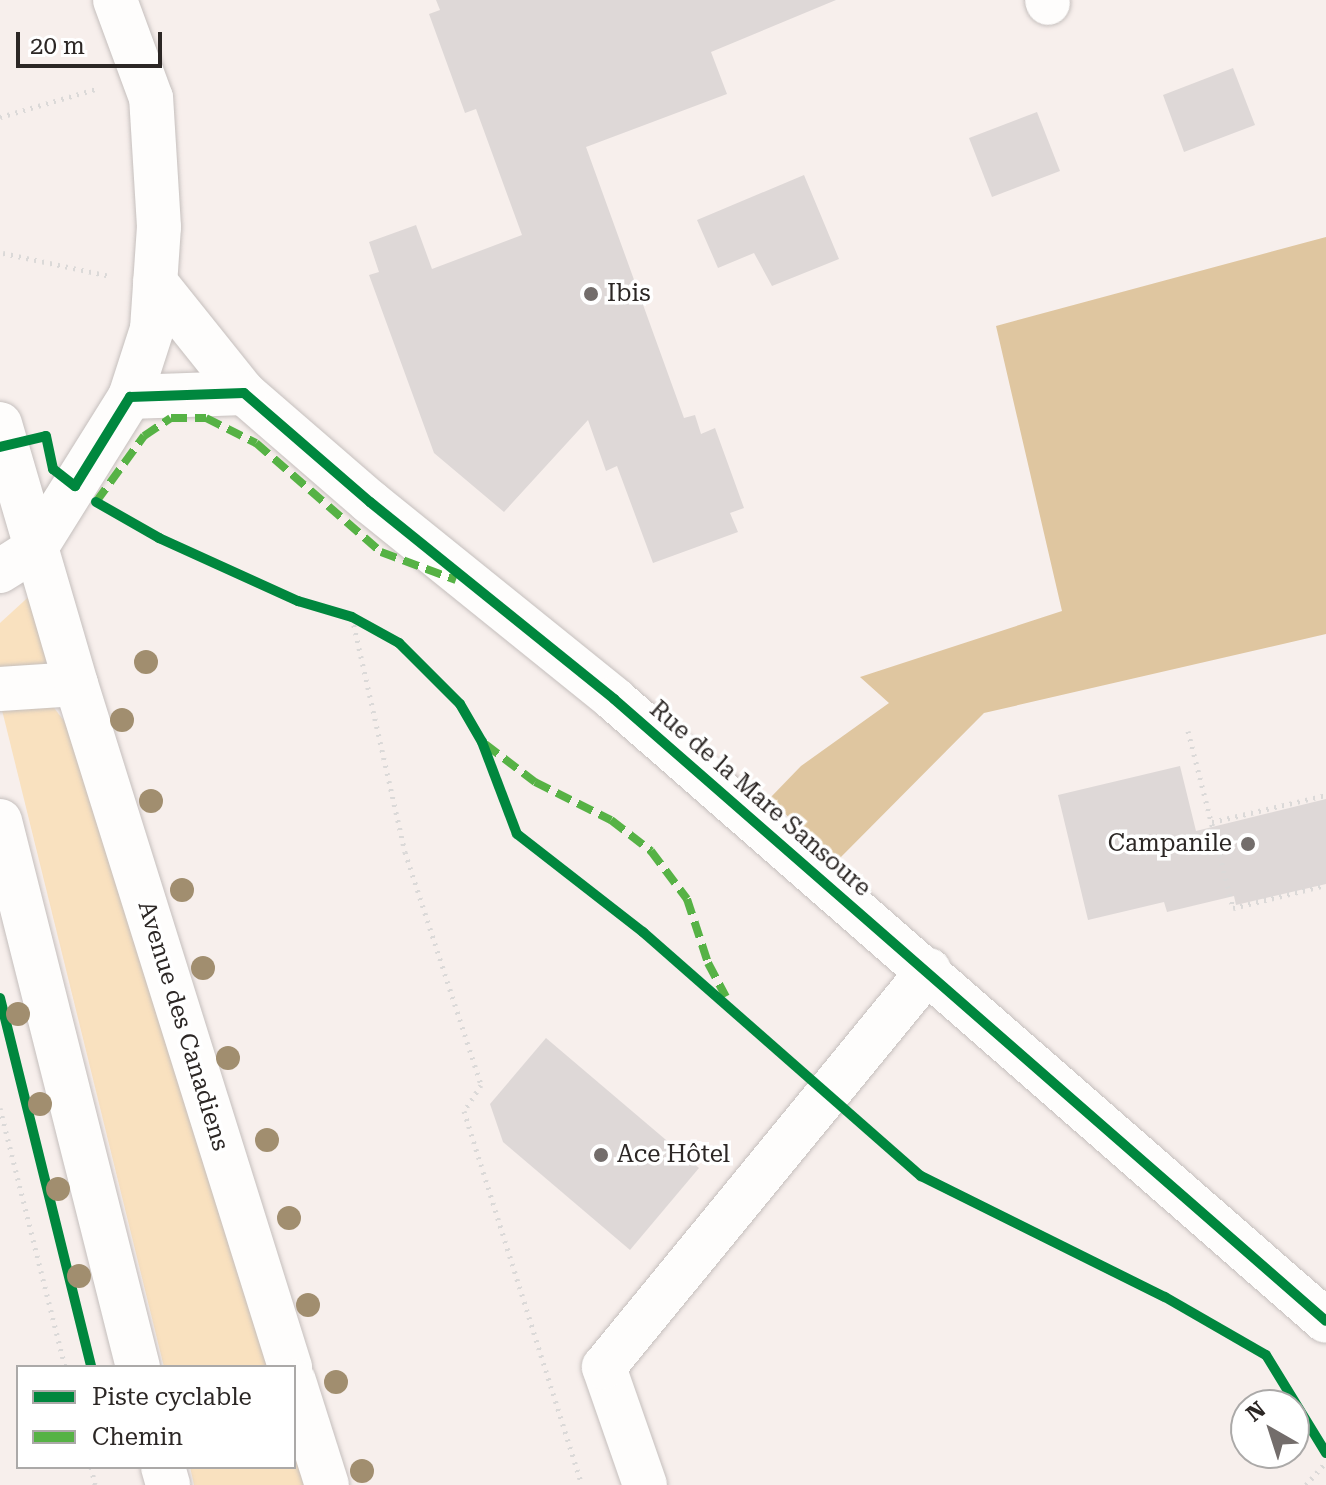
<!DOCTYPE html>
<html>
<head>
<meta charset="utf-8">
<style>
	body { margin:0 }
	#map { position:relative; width:1326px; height:1485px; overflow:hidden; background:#f7efec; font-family:"Roboto Serif",serif }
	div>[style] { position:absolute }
	.green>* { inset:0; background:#f9e1bf }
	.forest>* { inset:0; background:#dfc6a0 }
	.building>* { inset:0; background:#ded8d7 }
	.path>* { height:5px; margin-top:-2.5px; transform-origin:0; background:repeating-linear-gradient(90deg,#dbd9d8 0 2px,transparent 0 8px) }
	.roads { filter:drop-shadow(0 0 2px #c5bfbd) drop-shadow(0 0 2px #c5bfbd) }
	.minor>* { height:44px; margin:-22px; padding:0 22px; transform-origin:22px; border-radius:22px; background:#fefdfc }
	.major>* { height:44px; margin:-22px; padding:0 22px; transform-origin:22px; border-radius:22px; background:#fefdfc }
	.quiet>* { height:8px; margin-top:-4px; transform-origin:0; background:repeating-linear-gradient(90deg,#56b245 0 16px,transparent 0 24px) }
	.cycleway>* { height:10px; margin:-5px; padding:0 5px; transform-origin:5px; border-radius:5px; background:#00873e }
	.trees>* { width:24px; height:24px; margin:-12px; border-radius:50%; background:#a18e6f }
	.dots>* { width:22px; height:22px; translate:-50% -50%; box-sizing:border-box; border:4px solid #fff; border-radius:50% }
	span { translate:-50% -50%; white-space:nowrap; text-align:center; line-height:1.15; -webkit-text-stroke:7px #fff; paint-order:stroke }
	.poi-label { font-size:24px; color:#2c2725 }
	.left { translate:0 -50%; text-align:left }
	.right { translate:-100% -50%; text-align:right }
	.street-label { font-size:24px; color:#2c2725 }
	.legend { position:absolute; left:16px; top:1365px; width:280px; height:104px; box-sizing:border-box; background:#fff; border:2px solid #aba9a8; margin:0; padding:10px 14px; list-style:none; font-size:24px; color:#2c2725 }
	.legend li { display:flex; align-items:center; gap:16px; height:40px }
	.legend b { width:40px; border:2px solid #aba9a8 }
	.north { position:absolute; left:1230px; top:1389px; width:80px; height:80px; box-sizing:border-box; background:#fff; border:2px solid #aba9a8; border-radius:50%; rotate:321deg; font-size:22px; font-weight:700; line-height:32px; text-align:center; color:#2c2725 }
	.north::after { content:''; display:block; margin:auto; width:28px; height:36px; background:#736d6b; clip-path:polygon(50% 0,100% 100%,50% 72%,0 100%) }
	.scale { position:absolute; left:16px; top:32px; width:146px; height:36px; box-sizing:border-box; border:4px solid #2c2725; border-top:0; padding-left:10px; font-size:24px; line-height:28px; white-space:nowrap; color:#2c2725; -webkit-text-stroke:6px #fff; paint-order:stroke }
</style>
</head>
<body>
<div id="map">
	<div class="green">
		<i style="clip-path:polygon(36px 590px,68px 662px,0 668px,0 623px)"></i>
		<i style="clip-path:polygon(0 702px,52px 705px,67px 725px,271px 1367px,164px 1367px)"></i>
		<i style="clip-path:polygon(294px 1440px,308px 1485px,194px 1485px,190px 1467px,294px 1467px)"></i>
	</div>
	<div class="forest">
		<i style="clip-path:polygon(1326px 237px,1326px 634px,984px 713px,834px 864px,770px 798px,801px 766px,889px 703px,860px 677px,1062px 611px,996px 326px)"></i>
	</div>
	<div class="building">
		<i style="clip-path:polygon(436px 0,836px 0,711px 52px,727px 94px,586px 147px,684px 418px,695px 415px,701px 434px,715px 428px,744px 508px,730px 513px,738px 532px,653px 563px,617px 466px,606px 471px,588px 420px,504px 512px,434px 453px,369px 275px,379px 272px,369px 242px,416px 225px,432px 269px,522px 235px,476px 109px,465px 113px,429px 14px,440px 10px)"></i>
		<i style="clip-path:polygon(1233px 68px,1255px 125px,1184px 152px,1163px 95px)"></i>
		<i style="clip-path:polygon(1037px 112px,1060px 171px,992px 197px,969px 138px)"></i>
		<i style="clip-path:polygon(804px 175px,839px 259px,772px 286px,754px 253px,718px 268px,697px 220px)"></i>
		<i style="clip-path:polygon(1180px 766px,1196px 831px,1326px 799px,1326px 884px,1236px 905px,1234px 896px,1167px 912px,1164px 902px,1088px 920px,1058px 795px)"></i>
		<i style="clip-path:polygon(546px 1038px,699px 1168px,630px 1250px,503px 1142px,490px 1104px)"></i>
	</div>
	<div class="path">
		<i style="left:0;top:117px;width:103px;rotate:-16.3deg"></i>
		<i style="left:3px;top:253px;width:109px;rotate:12.1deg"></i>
		<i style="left:352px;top:617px;width:241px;rotate:77.3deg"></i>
		<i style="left:405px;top:852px;width:245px;rotate:71.9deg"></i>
		<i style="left:481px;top:1085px;width:31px;rotate:123deg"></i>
		<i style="left:464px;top:1111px;width:392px;rotate:72.5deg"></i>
		<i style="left:1188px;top:731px;width:183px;rotate:75.7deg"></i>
		<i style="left:1233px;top:908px;width:96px;rotate:-13.9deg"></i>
		<i style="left:1212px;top:822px;width:117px;rotate:-13.3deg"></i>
		<i style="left:0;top:1108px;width:267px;rotate:75.9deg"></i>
		<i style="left:91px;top:1467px;width:18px;rotate:77deg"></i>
		<i style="left:1306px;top:1485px;width:30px;rotate:-49deg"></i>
	</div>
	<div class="roads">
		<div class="minor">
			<i style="left:1047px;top:0;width:3px;rotate:72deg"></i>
			<i style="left:155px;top:282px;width:142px;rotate:51.3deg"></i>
			<i style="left:244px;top:393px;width:167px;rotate:40.9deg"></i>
			<i style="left:370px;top:502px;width:314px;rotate:38.9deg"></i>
			<i style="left:614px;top:699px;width:945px;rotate:41.14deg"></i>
			<i style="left:130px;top:397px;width:114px;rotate:-2deg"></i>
			<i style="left:0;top:571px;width:41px;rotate:-32.2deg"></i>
			<i style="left:35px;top:549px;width:179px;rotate:-58deg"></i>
			<i style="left:130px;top:397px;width:71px;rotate:-72.1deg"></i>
			<i style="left:152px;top:329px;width:102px;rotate:-86.1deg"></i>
			<i style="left:159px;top:227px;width:129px;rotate:-93.5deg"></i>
			<i style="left:151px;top:98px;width:104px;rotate:-110.2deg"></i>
			<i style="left:0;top:689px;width:76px;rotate:-3.8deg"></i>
			<i style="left:645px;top:1485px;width:125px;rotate:-109.2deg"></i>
			<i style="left:604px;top:1367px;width:513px;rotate:-50.69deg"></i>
		</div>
		<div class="major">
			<i style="left:0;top:424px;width:271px;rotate:73.7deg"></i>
			<i style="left:76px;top:684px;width:716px;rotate:72.6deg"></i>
			<i style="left:0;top:821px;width:563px;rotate:75.82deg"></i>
			<i style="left:294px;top:1381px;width:109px;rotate:72.4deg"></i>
			<i style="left:163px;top:1467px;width:19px;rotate:74deg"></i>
		</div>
	</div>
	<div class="quiet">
		<i style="left:100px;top:504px;width:4px;rotate:-153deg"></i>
		<i style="left:96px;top:502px;width:82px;rotate:-54deg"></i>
		<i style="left:144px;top:436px;width:32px;rotate:-34deg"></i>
		<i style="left:171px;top:418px;width:35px"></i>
		<i style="left:206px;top:418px;width:56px;rotate:26.6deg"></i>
		<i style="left:256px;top:443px;width:166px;rotate:41.1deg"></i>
		<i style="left:381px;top:552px;width:80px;rotate:20.5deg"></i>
		<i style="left:485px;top:744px;width:63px;rotate:37.2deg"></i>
		<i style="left:535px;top:782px;width:85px;rotate:26.6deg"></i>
		<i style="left:611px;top:820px;width:51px;rotate:37.8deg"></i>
		<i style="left:651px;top:851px;width:60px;rotate:53.1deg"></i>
		<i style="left:687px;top:899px;width:67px;rotate:71.8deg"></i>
		<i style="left:708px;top:963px;width:38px;rotate:62deg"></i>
	</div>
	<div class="cycleway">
		<i style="left:0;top:447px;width:47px;rotate:-13.4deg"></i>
		<i style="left:46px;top:436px;width:34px;rotate:78deg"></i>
		<i style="left:53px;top:469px;width:28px;rotate:38deg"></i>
		<i style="left:75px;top:486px;width:105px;rotate:-58.3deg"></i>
		<i style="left:130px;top:397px;width:114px;rotate:-2deg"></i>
		<i style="left:244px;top:393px;width:167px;rotate:40.9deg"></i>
		<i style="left:370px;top:502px;width:314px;rotate:38.9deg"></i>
		<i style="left:614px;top:699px;width:945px;rotate:41.14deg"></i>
		<i style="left:96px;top:502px;width:73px;rotate:29.7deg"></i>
		<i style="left:159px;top:538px;width:153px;rotate:24.4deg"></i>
		<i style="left:298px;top:601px;width:56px;rotate:16.5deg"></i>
		<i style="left:352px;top:617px;width:54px;rotate:29deg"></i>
		<i style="left:399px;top:643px;width:86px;rotate:45deg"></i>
		<i style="left:460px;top:704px;width:44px;rotate:59.9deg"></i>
		<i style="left:482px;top:742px;width:98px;rotate:69.2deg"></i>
		<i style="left:517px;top:834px;width:160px;rotate:37.9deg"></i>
		<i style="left:643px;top:932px;width:370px;rotate:41.3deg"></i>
		<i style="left:921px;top:1176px;width:272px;rotate:26.4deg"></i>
		<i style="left:1165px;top:1297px;width:116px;rotate:29.9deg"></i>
		<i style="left:1266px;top:1355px;width:115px;rotate:58.5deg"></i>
		<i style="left:0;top:998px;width:380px;rotate:76.1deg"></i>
	</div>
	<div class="trees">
		<i style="left:146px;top:662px"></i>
		<i style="left:122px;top:720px"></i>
		<i style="left:151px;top:801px"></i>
		<i style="left:182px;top:890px"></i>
		<i style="left:203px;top:968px"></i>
		<i style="left:18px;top:1014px"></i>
		<i style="left:228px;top:1058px"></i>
		<i style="left:40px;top:1104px"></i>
		<i style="left:267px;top:1140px"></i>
		<i style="left:58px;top:1189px"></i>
		<i style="left:289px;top:1218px"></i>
		<i style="left:79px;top:1276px"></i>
		<i style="left:308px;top:1305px"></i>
		<i style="left:336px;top:1382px"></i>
		<i style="left:362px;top:1471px"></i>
	</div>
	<div class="dots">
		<i style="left:591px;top:294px;background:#736d6b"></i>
		<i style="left:1248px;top:844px;background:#736d6b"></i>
		<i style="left:601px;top:1155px;background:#736d6b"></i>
	</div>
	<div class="poi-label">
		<span class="left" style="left:607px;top:294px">Ibis</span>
		<span class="right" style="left:1232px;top:844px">Campanile</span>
		<span class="left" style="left:617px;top:1155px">Ace Hôtel</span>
	</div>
	<div class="street-label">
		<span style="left:760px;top:799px;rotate:41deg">Rue de la Mare Sansoure</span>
		<span style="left:183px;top:1026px;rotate:73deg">Avenue des Canadiens</span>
	</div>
	<ul class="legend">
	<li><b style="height:10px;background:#00873e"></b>Piste cyclable</li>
	<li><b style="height:10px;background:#56b245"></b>Chemin</li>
	</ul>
	<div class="north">N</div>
	<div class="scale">20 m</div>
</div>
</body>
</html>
